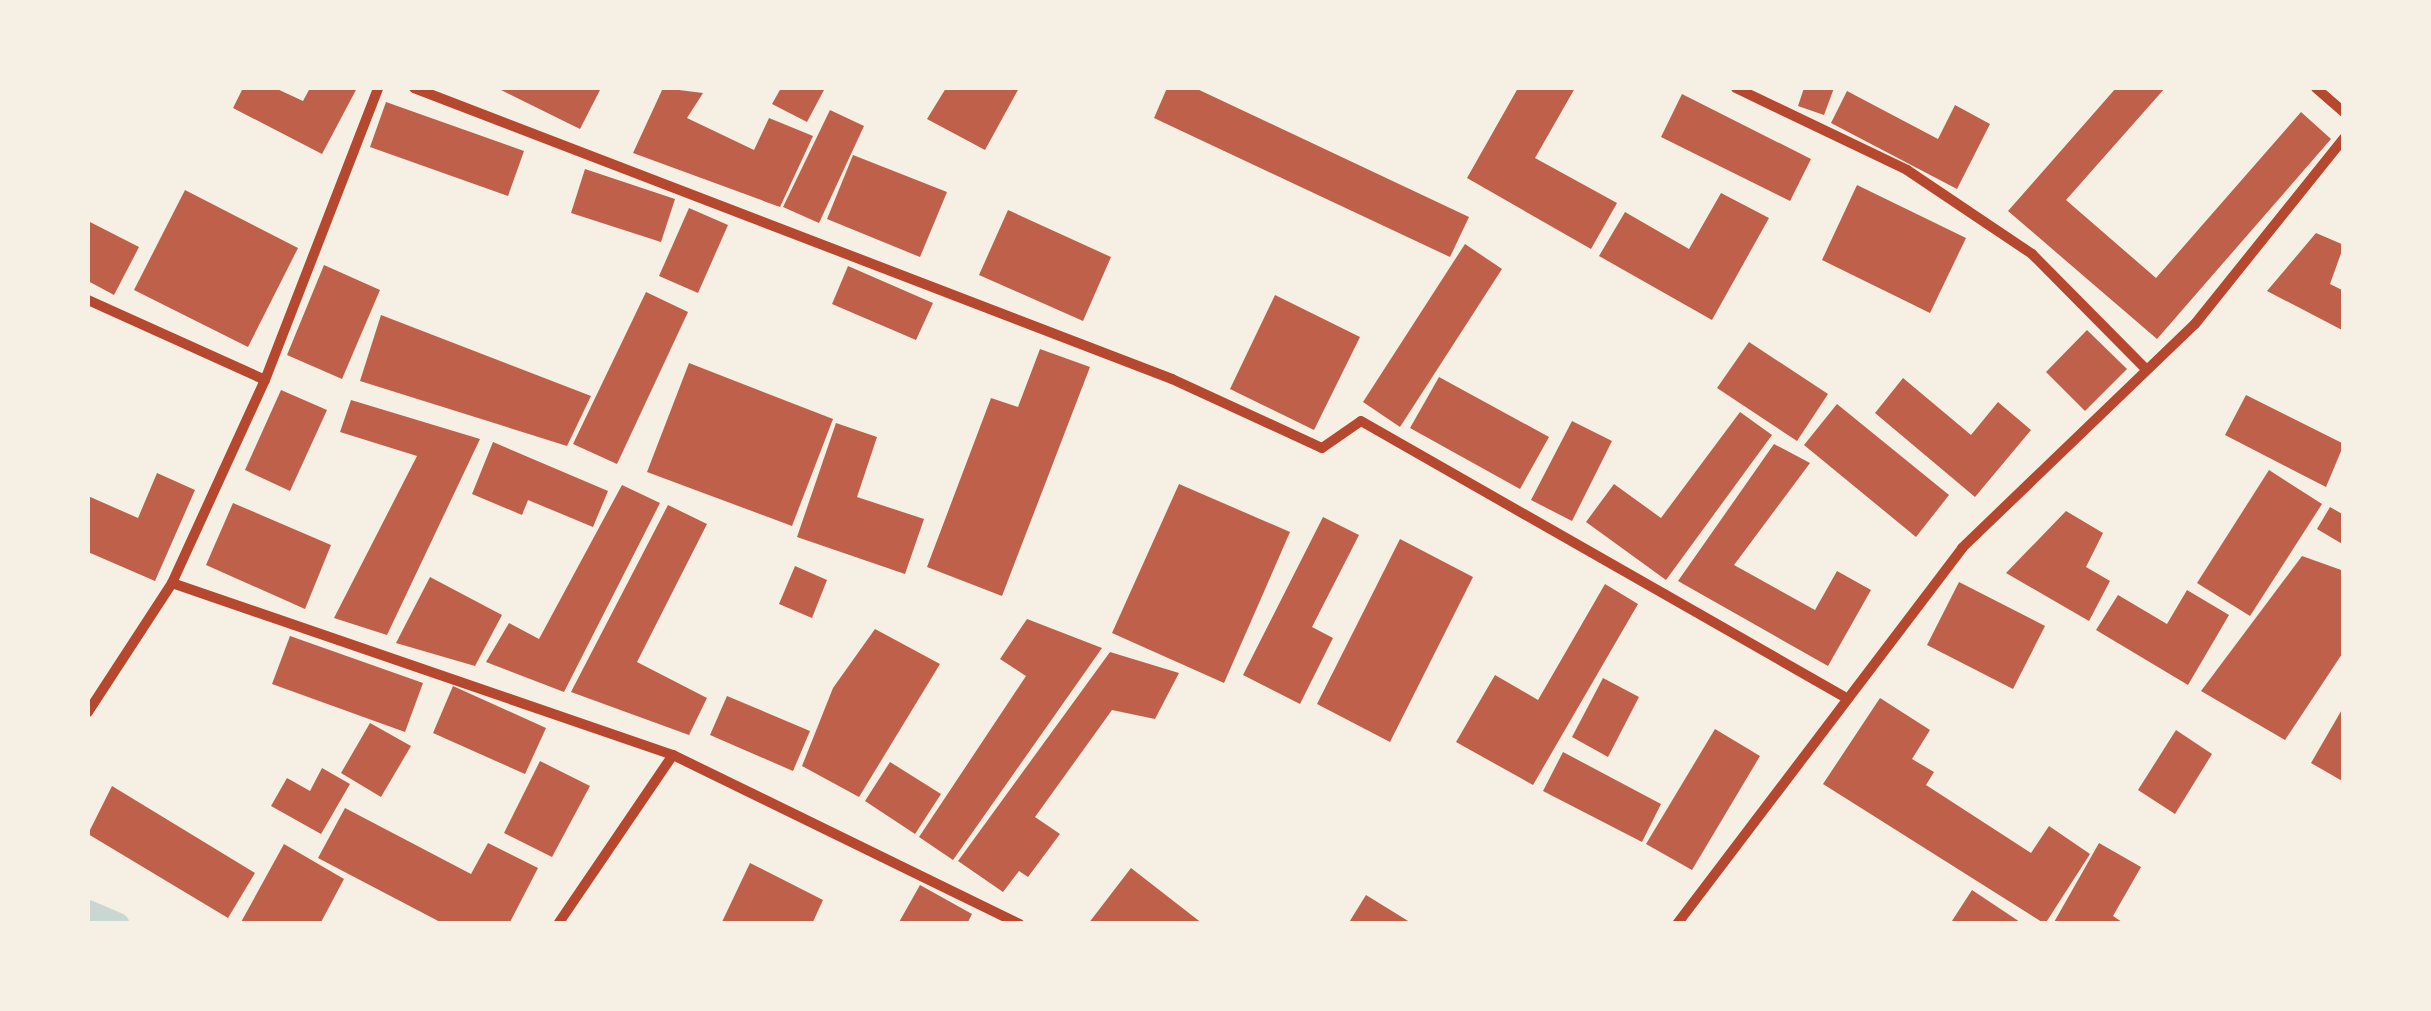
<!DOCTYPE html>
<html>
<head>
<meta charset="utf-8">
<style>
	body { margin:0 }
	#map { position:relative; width:2431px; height:1011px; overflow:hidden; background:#f6efe4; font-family:Rubik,sans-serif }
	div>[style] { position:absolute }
	.stream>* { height:22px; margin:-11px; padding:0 11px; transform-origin:11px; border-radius:11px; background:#c9d6d2 }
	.building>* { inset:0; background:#bf614a }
	.minor>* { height:10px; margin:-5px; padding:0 5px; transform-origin:5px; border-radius:5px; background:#b5482f }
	span { translate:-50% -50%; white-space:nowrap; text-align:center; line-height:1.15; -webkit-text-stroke:8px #f6efe4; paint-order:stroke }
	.frame { position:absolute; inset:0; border:90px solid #f6efe4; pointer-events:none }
</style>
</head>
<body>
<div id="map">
	<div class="stream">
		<i style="left:88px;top:911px;width:33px;rotate:23deg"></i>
	</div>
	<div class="building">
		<i style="clip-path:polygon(243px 88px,275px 88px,303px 101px,310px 88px,357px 88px,322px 154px,233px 108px)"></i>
		<i style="clip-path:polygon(497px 88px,601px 88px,580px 129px)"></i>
		<i style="clip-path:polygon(663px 88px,703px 93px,687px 118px,754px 150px,769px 118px,813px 136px,780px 207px,633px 153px)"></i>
		<i style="clip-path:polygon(781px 88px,825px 88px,807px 122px,772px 104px)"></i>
		<i style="clip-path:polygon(946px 88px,1019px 88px,985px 150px,927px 119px)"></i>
		<i style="clip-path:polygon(1167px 88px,1195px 88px,1469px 217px,1450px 257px,1154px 118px)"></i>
		<i style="clip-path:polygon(1518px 88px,1575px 88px,1535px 158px,1617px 203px,1591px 249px,1467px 178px)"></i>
		<i style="clip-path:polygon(1804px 88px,1834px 88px,1824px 115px,1798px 106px)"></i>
		<i style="clip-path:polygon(2116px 88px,2165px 88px,2066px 200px,2156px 278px,2301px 112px,2331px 139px,2157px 339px,2008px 211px)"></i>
		<i style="clip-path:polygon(1847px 91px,1938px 139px,1955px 105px,1990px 124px,1957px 189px,1831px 123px)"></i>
		<i style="clip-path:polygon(1682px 94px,1811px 159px,1790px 201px,1661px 137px)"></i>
		<i style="clip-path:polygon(386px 102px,524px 151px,508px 196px,370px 147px)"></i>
		<i style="clip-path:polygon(830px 110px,864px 126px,819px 223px,783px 207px)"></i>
		<i style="clip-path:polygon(853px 155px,947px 192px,920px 257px,827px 219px)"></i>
		<i style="clip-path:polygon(585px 169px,675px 199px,661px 242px,571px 213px)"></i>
		<i style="clip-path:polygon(1857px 185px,1966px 238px,1930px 313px,1822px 260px)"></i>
		<i style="clip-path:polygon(185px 190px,298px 248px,248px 347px,134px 290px)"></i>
		<i style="clip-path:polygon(1721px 193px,1769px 218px,1712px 320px,1599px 256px,1625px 212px,1689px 249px)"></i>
		<i style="clip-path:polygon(689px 208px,728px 225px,698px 293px,659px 276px)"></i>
		<i style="clip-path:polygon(1008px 210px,1111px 257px,1083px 321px,979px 275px)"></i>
		<i style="clip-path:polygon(88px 221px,139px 247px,114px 295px,88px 281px)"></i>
		<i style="clip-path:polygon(2316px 233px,2344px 245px,2330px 284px,2344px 291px,2344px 331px,2267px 291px)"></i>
		<i style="clip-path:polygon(1465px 244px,1502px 269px,1400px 427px,1363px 402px)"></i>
		<i style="clip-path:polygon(324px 265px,380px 290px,342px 379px,287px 355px)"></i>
		<i style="clip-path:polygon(848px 266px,933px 303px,916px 340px,832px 304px)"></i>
		<i style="clip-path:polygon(646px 292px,688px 312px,617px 464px,573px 444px)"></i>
		<i style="clip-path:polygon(1275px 295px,1360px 337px,1314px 430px,1230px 389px)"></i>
		<i style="clip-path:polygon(381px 315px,591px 396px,567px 446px,360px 381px)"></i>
		<i style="clip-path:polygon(2087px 330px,2127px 369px,2085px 411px,2046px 372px)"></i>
		<i style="clip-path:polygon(1749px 342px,1828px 394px,1797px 441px,1717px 388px)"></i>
		<i style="clip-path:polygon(1040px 349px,1090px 367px,1002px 596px,927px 567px,991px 398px,1018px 407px)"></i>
		<i style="clip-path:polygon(689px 363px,833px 419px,792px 526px,647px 472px)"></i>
		<i style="clip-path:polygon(1439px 377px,1549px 437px,1520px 489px,1410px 428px)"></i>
		<i style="clip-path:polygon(1903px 378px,1971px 435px,1998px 402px,2031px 430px,1975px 497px,1875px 413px)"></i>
		<i style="clip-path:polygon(281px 390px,327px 410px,290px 491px,245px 470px)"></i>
		<i style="clip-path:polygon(2246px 395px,2344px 444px,2326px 487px,2225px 435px)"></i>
		<i style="clip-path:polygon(351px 400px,480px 439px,387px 635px,334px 618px,417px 456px,340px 432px)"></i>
		<i style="clip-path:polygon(1837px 404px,1949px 495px,1916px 537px,1804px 445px)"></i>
		<i style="clip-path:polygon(1740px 412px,1772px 435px,1666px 580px,1586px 522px,1614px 484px,1661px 518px)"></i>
		<i style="clip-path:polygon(1572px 421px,1612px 441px,1572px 521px,1531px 500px)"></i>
		<i style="clip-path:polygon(836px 423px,877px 437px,857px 497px,924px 519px,905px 574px,797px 537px)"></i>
		<i style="clip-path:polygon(493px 442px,608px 491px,593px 527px,528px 500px,522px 515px,472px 494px)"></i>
		<i style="clip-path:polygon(1774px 444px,1810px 463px,1734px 565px,1815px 610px,1837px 571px,1871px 590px,1828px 666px,1678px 581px)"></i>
		<i style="clip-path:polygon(2269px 470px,2322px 504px,2250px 616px,2197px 583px)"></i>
		<i style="clip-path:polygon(157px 473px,195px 490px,155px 581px,88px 552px,88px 496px,138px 518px)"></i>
		<i style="clip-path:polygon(1179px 484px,1290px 532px,1224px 683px,1112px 633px)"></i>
		<i style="clip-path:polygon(622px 485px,660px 503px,564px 692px,486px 662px,509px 623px,539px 639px)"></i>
		<i style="clip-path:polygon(233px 503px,331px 545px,305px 609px,206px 565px)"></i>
		<i style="clip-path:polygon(668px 505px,707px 524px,637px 662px,707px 698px,689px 735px,571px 692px)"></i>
		<i style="clip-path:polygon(2330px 507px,2344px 515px,2344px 545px,2317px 529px)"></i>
		<i style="clip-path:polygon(2066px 511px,2103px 533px,2086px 567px,2110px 581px,2089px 621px,2006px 573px)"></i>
		<i style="clip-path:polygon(1323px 517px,1359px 535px,1312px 627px,1333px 638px,1300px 704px,1243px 675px)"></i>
		<i style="clip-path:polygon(1400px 539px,1473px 577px,1390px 742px,1317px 704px)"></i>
		<i style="clip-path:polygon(2302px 556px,2344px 571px,2344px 651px,2285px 740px,2201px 691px)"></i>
		<i style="clip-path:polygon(795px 566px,827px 580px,812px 618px,779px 604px)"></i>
		<i style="clip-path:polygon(430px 577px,502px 615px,475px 666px,396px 643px)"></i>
		<i style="clip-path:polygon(1959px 582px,2045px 626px,2013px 689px,1927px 645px)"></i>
		<i style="clip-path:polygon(1605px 584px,1638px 604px,1533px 785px,1456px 742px,1495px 675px,1538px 700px)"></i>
		<i style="clip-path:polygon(2187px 590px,2229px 615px,2188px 685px,2096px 630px,2118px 595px,2167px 624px)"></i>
		<i style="clip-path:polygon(1027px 619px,1102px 648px,953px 860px,919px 837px,1026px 676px,1000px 659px)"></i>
		<i style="clip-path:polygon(875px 629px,940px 664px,859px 797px,802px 766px,833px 688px)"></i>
		<i style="clip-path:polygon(290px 636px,423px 683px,405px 732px,272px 684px)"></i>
		<i style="clip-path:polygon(1110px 652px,1179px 673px,1155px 719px,1112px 710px,1035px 817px,1060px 834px,1028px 877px,1019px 871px,1003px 892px,958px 861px)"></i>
		<i style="clip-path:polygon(1603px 678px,1639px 697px,1608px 757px,1572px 737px)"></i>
		<i style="clip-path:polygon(453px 686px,546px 728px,525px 774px,433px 733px)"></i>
		<i style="clip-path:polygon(727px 696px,810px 731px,793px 771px,710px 735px)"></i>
		<i style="clip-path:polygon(1880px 698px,1930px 730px,1912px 759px,1934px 772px,1926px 785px,2031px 853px,2049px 826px,2090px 854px,2045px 924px,1823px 784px)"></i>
		<i style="clip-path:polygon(2344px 706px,2344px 782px,2311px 763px)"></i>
		<i style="clip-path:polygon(370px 723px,411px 746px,381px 797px,341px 773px)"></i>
		<i style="clip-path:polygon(1715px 729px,1760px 756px,1692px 870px,1646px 844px)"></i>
		<i style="clip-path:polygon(2176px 730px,2212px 754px,2175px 814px,2138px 790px)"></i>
		<i style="clip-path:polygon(1563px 752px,1661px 804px,1642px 842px,1543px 791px)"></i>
		<i style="clip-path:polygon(540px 761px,590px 786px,552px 857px,504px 833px)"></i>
		<i style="clip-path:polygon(890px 762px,941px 794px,915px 834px,865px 801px)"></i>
		<i style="clip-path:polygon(322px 768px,350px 784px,321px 834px,271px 806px,287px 778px,310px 791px)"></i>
		<i style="clip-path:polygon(112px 786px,255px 873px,228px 918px,88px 834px)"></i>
		<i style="clip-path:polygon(345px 808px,471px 874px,488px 843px,538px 868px,509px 924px,444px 924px,318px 858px)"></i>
		<i style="clip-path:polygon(2099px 843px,2141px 867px,2113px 916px,2125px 924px,2053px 924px)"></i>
		<i style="clip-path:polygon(284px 844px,344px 879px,320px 924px,240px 924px)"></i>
		<i style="clip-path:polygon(750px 863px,823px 900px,812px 924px,721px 924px)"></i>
		<i style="clip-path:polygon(1131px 868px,1203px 924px,1088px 924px)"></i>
		<i style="clip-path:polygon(920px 885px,972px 914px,967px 924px,898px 924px)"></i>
		<i style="clip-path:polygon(1972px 890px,2023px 924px,1950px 924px)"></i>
		<i style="clip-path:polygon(1366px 895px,1413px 924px,1348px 924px)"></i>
	</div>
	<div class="minor">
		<i style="left:414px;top:88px;width:812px;rotate:21deg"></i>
		<i style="left:1172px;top:379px;width:165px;rotate:24.7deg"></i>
		<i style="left:1322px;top:448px;width:47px;rotate:-34.7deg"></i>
		<i style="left:1361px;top:421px;width:555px;rotate:29.71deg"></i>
		<i style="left:1736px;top:88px;width:190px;rotate:25.6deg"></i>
		<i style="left:1907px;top:170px;width:151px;rotate:33.9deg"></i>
		<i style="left:2032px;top:254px;width:158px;rotate:45.3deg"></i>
		<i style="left:2316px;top:88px;width:37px;rotate:41deg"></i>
		<i style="left:88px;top:300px;width:194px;rotate:24.3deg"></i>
		<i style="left:172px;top:583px;width:530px;rotate:18.95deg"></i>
		<i style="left:673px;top:755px;width:386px;rotate:26deg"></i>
		<i style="left:88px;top:712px;width:154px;rotate:-56.9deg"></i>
		<i style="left:172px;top:583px;width:223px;rotate:-65.4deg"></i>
		<i style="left:265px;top:380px;width:313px;rotate:-68.8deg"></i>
		<i style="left:558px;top:924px;width:204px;rotate:-55.8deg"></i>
		<i style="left:1677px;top:924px;width:472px;rotate:-52.8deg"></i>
		<i style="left:1962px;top:548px;width:323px;rotate:-43.9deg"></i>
		<i style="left:2195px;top:324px;width:238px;rotate:-51.3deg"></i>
	</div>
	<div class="frame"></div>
</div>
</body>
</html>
